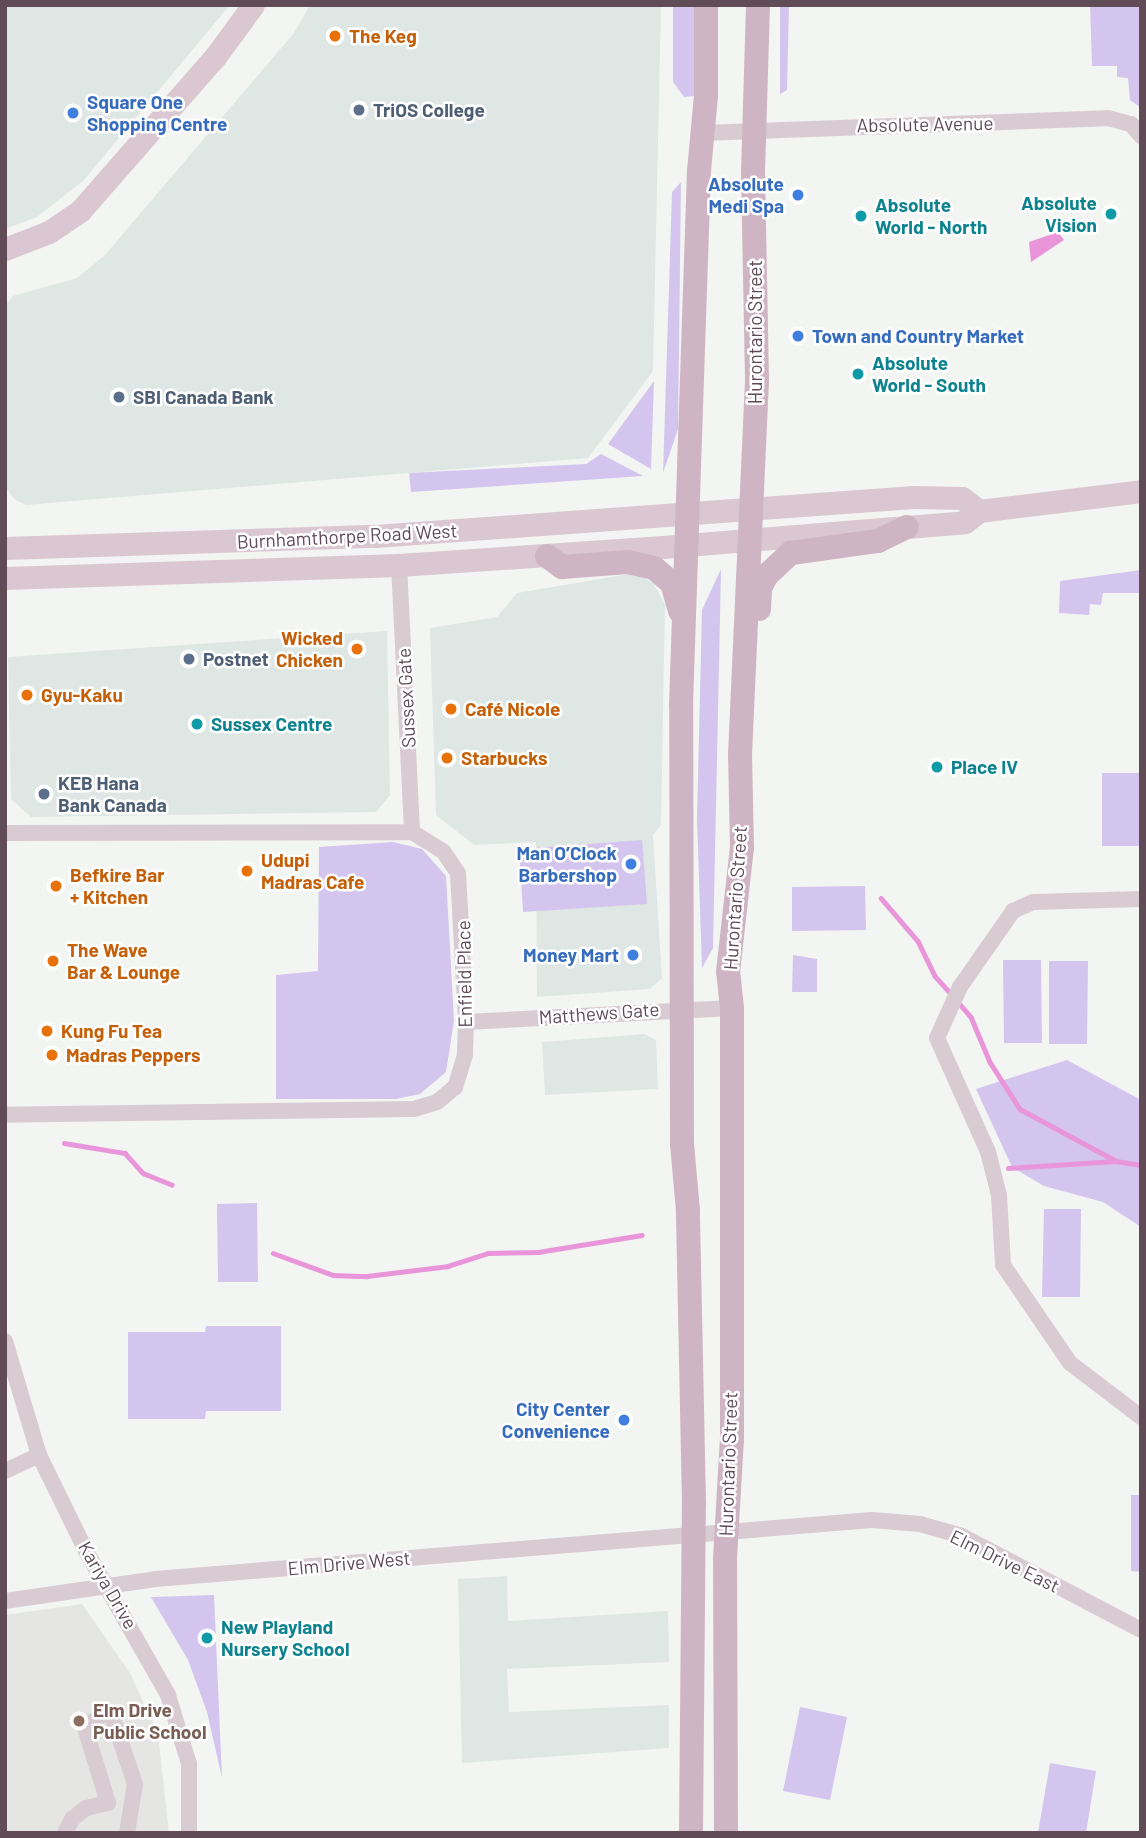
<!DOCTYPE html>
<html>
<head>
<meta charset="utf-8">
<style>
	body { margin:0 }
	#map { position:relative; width:1146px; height:1838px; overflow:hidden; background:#f3f5f3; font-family:Barlow,sans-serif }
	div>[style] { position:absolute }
	.commercial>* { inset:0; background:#dfe7e5 }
	.education>* { inset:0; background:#e5e6e4 }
	.green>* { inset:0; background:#d4c5ee }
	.water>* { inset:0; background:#e995da }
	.stream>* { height:4.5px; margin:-2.25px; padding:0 2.25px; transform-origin:2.25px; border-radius:2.25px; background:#e995da }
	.street>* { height:16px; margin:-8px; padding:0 8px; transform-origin:8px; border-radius:8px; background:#d9cbd2 }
	.secondary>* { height:23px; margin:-11.5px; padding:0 11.5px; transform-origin:11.5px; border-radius:11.5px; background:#dac7d1 }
	.primary>* { height:24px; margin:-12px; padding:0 12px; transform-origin:12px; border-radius:12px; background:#cfb5c3 }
	.dots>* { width:19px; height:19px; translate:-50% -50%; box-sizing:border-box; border:4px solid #fff; border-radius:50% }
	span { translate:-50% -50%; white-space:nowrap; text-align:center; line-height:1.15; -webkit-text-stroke:5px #fff; paint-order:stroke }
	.food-label { font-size:19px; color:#c56008; font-weight:700 }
	.left { translate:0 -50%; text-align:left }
	.right { translate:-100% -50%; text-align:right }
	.shop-label { font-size:19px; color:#366cbe; font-weight:700 }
	.service-label { font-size:19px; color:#4e5e75; font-weight:700 }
	.street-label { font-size:19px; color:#604b57 }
	.culture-label { font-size:19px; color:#0d838f; font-weight:700 }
	.education-label { font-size:19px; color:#785e54; font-weight:700 }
	.frame { position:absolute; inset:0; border:7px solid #604b57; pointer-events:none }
</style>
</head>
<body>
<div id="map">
	<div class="commercial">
		<i style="clip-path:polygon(5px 5px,230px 5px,83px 181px,37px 217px,5px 229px)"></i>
		<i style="clip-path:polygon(310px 5px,661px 5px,653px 371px,588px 458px,26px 505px,14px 499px,5px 486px,5px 306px,13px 296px,77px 278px,104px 256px,294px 33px)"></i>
		<i style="clip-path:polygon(635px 573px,653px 583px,665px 604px,661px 825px,653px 835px,662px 978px,650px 989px,537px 997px,536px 842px,474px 845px,436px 815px,430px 628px,497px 617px,517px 593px)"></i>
		<i style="clip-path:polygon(387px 631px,390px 795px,376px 812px,31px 817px,11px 799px,8px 657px)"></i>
		<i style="clip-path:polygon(645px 1034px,656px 1040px,658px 1089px,545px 1095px,542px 1042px)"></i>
		<i style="clip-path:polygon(507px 1576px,508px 1621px,668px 1611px,669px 1662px,507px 1669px,509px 1712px,669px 1705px,669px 1748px,462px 1763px,458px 1579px)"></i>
	</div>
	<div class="education">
		<i style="clip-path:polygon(82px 1604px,130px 1673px,158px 1734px,169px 1833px,5px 1833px,5px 1615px)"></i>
	</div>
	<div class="green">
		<i style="clip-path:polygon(673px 5px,694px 5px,694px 96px,684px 97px,673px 82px)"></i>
		<i style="clip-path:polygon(780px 5px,789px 5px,787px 90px,780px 94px)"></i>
		<i style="clip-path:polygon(1090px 5px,1141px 5px,1141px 108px,1130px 100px,1128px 78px,1117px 77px,1117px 66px,1092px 66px)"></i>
		<i style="clip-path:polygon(681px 182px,678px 429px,663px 473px,672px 192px)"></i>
		<i style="clip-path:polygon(654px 381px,651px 469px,608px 444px)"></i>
		<i style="clip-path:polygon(601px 454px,643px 476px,411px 492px,409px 473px,586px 464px)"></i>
		<i style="clip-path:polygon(721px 569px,713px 948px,702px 968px,697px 819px,702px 610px)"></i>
		<i style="clip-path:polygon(1141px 570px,1141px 593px,1103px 593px,1101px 605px,1090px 604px,1089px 615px,1059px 613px,1060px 581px)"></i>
		<i style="clip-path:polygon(1102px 773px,1139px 773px,1139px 846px,1102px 846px)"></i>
		<i style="clip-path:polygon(642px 840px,647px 904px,523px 912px,519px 849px)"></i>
		<i style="clip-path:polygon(393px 842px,422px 849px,446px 876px,454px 1021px,446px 1072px,420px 1094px,396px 1099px,276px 1099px,276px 975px,318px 971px,319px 847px)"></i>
		<i style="clip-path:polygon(865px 886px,866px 930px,792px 931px,792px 887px)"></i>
		<i style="clip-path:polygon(793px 955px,817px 959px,817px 992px,792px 992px)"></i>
		<i style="clip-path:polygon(1003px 960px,1041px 960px,1042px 1043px,1004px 1043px)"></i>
		<i style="clip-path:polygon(1049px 961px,1088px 961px,1087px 1044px,1049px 1044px)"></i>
		<i style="clip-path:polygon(1067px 1060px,1141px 1100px,1141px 1227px,1103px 1202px,1044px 1186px,1012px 1167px,976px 1089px)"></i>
		<i style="clip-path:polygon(257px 1203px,258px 1282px,218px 1282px,217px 1204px)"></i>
		<i style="clip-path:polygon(1044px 1209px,1081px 1209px,1080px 1297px,1042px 1297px)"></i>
		<i style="clip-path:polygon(206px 1326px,281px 1326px,281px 1411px,206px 1411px,205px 1419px,128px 1419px,128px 1332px,205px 1332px)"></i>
		<i style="clip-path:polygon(1131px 1495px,1141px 1495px,1141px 1572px,1131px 1571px)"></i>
		<i style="clip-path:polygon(214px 1595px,222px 1778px,207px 1712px,188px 1660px,151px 1597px)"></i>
		<i style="clip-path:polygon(800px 1707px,847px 1717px,830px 1800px,783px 1791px)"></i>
		<i style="clip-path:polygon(1050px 1763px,1096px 1771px,1086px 1833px,1038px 1833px)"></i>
	</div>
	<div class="water">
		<i style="clip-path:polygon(1058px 232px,1064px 240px,1031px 262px,1029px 242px)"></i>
	</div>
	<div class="stream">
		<i style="left:881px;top:898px;width:57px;rotate:49.3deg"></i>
		<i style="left:918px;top:941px;width:39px;rotate:64deg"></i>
		<i style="left:935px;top:976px;width:25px;rotate:48deg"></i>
		<i style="left:958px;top:1002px;width:20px;rotate:49deg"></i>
		<i style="left:971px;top:1017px;width:49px;rotate:67.1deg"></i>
		<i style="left:990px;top:1062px;width:56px;rotate:57.4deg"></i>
		<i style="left:1020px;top:1109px;width:109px;rotate:28.4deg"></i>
		<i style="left:1116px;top:1161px;width:25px;rotate:9deg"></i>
		<i style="left:64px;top:1143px;width:62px;rotate:9.3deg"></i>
		<i style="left:125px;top:1153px;width:27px;rotate:48deg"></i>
		<i style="left:143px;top:1173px;width:31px;rotate:22deg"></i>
		<i style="left:1008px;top:1168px;width:107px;rotate:-3.7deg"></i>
		<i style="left:273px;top:1253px;width:64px;rotate:20.1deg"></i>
		<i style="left:333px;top:1275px;width:34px;rotate:2deg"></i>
		<i style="left:367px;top:1276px;width:82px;rotate:-7deg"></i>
		<i style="left:448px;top:1266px;width:42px;rotate:-18deg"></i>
		<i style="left:488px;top:1253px;width:50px;rotate:-1.1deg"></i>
		<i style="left:538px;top:1252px;width:105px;rotate:-9.3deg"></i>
	</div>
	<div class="street">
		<i style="left:703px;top:133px;width:405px;rotate:-2.1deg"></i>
		<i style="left:1108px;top:118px;width:24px;rotate:15deg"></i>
		<i style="left:1131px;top:124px;width:16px;rotate:50deg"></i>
		<i style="left:399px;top:565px;width:267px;rotate:87.2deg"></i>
		<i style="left:5px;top:833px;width:407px;rotate:-0.1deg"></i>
		<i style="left:412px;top:832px;width:36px;rotate:32deg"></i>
		<i style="left:443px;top:851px;width:27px;rotate:56deg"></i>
		<i style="left:458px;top:873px;width:149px;rotate:86.9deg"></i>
		<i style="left:466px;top:1022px;width:33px;rotate:92deg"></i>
		<i style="left:465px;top:1055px;width:34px;rotate:107deg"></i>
		<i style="left:455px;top:1087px;width:23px;rotate:140deg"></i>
		<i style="left:437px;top:1102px;width:24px;rotate:163deg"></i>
		<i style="left:414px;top:1109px;width:409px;rotate:179.2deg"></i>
		<i style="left:1141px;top:899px;width:108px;rotate:178.4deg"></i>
		<i style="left:1033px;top:902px;width:22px;rotate:156deg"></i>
		<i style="left:1013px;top:911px;width:93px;rotate:124.9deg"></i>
		<i style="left:960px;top:987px;width:56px;rotate:114.3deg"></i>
		<i style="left:937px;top:1038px;width:125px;rotate:65.9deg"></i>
		<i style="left:988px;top:1152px;width:44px;rotate:75.7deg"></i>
		<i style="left:999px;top:1195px;width:70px;rotate:86.7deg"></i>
		<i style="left:1003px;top:1265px;width:119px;rotate:55.6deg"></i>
		<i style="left:1070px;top:1363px;width:89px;rotate:37.3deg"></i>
		<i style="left:466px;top:1022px;width:266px;rotate:-3deg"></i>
		<i style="left:5px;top:1341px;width:119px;rotate:73.4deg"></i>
		<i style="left:39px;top:1455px;width:107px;rotate:63.9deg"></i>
		<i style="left:86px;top:1551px;width:166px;rotate:60.3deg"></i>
		<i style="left:168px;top:1695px;width:72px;rotate:73.1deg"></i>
		<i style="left:189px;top:1764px;width:69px;rotate:90deg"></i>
		<i style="left:5px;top:1471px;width:38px;rotate:-25deg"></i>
		<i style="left:5px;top:1601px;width:152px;rotate:-8.3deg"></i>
		<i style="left:155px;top:1579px;width:719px;rotate:-4.7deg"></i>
		<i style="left:872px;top:1520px;width:48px;rotate:4.8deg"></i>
		<i style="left:920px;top:1524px;width:44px;rotate:15.9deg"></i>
		<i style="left:962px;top:1536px;width:202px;rotate:27.7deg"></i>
		<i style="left:65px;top:1833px;width:16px;rotate:-63deg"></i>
		<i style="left:72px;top:1819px;width:18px;rotate:-38deg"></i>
		<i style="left:86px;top:1808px;width:23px;rotate:-13deg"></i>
		<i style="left:108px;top:1803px;width:78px;rotate:-107deg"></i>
		<i style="left:85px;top:1728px;width:22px;rotate:-39deg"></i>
		<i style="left:102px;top:1714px;width:10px;rotate:11deg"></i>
		<i style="left:112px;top:1716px;width:72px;rotate:71.3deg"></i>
		<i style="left:135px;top:1784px;width:50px;rotate:99.3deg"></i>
	</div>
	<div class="secondary">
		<i style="left:5px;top:249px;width:47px;rotate:-21.1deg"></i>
		<i style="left:49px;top:232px;width:37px;rotate:-34deg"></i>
		<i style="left:80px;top:211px;width:205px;rotate:-48.8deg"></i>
		<i style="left:215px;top:57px;width:64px;rotate:-53.8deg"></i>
		<i style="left:5px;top:548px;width:370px;rotate:-1.9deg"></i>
		<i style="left:375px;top:536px;width:540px;rotate:-4.14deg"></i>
		<i style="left:914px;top:497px;width:48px;rotate:1.2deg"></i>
		<i style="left:962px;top:498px;width:21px;rotate:37deg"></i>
		<i style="left:5px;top:578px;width:394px;rotate:-1.9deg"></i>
		<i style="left:399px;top:565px;width:265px;rotate:-3.9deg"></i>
		<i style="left:663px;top:547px;width:303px;rotate:-4.7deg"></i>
		<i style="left:965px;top:522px;width:18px;rotate:-38deg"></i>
		<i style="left:979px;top:511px;width:163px;rotate:-7deg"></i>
	</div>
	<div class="primary">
		<i style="left:547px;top:556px;width:19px;rotate:36deg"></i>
		<i style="left:562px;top:567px;width:66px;rotate:-4.3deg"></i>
		<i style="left:628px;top:562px;width:27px;rotate:13deg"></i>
		<i style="left:654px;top:568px;width:23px;rotate:40deg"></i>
		<i style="left:672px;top:583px;width:29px;rotate:74deg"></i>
		<i style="left:759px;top:609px;width:21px;rotate:-87deg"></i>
		<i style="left:760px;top:588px;width:15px;rotate:-62deg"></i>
		<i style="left:767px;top:575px;width:33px;rotate:-43deg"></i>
		<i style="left:791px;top:553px;width:88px;rotate:-7.9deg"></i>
		<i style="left:878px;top:541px;width:32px;rotate:-26deg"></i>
		<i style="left:691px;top:1833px;width:330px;rotate:-89.5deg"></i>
		<i style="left:694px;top:1503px;width:292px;rotate:-91.2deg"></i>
		<i style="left:688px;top:1211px;width:67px;rotate:-95.1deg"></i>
		<i style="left:682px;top:1144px;width:439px;rotate:-90.1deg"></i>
		<i style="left:681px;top:705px;width:534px;rotate:-88.07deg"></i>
		<i style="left:699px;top:171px;width:76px;rotate:-84.7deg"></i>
		<i style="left:706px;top:95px;width:90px;rotate:-90deg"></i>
		<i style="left:726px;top:1833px;width:274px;rotate:-90.2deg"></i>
		<i style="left:725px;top:1559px;width:120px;rotate:-86.7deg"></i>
		<i style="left:732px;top:1439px;width:431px;rotate:-90deg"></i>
		<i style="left:732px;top:1008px;width:36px;rotate:-96deg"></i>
		<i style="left:728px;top:972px;width:125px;rotate:-83.6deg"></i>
		<i style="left:742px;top:848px;width:93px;rotate:-91.2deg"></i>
		<i style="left:740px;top:755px;width:375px;rotate:-87.4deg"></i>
		<i style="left:757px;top:380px;width:207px;rotate:-91.1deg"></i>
		<i style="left:753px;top:173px;width:168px;rotate:-88.3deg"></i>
	</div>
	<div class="dots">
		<i style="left:335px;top:36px;background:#e8710a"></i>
		<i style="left:359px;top:110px;background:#5c6f8a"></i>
		<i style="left:73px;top:113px;background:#3f7fe0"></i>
		<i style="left:798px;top:195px;background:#3f7fe0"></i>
		<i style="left:1111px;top:214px;background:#0f9aa8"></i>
		<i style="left:861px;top:216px;background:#0f9aa8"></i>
		<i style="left:798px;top:336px;background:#3f7fe0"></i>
		<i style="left:858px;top:374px;background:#0f9aa8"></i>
		<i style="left:119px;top:397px;background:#5c6f8a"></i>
		<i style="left:357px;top:649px;background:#e8710a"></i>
		<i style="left:189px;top:659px;background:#5c6f8a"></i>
		<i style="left:27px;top:695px;background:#e8710a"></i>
		<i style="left:451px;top:709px;background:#e8710a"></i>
		<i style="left:197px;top:724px;background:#0f9aa8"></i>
		<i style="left:447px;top:758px;background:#e8710a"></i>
		<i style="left:937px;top:767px;background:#0f9aa8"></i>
		<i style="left:44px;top:794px;background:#5c6f8a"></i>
		<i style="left:631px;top:864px;background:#3f7fe0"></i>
		<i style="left:247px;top:871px;background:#e8710a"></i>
		<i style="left:56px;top:886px;background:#e8710a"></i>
		<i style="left:633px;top:955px;background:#3f7fe0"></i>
		<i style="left:53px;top:961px;background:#e8710a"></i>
		<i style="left:47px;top:1031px;background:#e8710a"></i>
		<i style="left:52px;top:1055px;background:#e8710a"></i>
		<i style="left:624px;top:1420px;background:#3f7fe0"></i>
		<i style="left:207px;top:1638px;background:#0f9aa8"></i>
		<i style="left:79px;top:1721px;background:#8d6e63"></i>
	</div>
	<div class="food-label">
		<span class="left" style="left:349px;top:36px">The Keg</span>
		<span class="right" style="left:343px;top:649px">Wicked<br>Chicken</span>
		<span class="left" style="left:41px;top:695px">Gyu-Kaku</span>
		<span class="left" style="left:465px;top:709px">Café Nicole</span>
		<span class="left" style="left:461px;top:758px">Starbucks</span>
		<span class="left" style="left:261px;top:871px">Udupi<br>Madras Cafe</span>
		<span class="left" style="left:70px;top:886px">Befkire Bar<br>+ Kitchen</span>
		<span class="left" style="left:67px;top:961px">The Wave<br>Bar &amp; Lounge</span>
		<span class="left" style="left:61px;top:1031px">Kung Fu Tea</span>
		<span class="left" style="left:66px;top:1055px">Madras Peppers</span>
	</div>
	<div class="shop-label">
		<span class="left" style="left:87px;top:113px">Square One<br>Shopping Centre</span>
		<span class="right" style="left:784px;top:195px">Absolute<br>Medi Spa</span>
		<span class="left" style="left:812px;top:336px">Town and Country Market</span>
		<span class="right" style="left:617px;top:864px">Man O’Clock<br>Barbershop</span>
		<span class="right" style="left:619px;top:955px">Money Mart</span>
		<span class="right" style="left:610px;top:1420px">City Center<br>Convenience</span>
	</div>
	<div class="service-label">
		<span class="left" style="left:373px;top:110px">TriOS College</span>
		<span class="left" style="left:133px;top:397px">SBI Canada Bank</span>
		<span class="left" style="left:203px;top:659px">Postnet</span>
		<span class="left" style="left:58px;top:794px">KEB Hana<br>Bank Canada</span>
	</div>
	<div class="street-label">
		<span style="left:925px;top:124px;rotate:-1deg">Absolute Avenue</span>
		<span style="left:755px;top:332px;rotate:-90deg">Hurontario Street</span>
		<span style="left:347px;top:536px;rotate:-3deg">Burnhamthorpe Road West</span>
		<span style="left:406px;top:698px;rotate:-93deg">Sussex Gate</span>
		<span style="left:735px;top:898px;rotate:-86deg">Hurontario Street</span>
		<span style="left:464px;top:974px;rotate:-91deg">Enfield Place</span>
		<span style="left:599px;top:1013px;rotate:-4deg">Matthews Gate</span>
		<span style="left:728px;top:1464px;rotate:-88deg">Hurontario Street</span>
		<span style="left:1005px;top:1561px;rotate:26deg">Elm Drive East</span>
		<span style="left:349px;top:1563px;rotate:-5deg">Elm Drive West</span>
		<span style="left:108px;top:1585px;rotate:60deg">Kariya Drive</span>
	</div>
	<div class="culture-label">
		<span class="right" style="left:1097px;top:214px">Absolute<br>Vision</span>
		<span class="left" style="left:875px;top:216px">Absolute<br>World - North</span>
		<span class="left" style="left:872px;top:374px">Absolute<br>World - South</span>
		<span class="left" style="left:211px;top:724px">Sussex Centre</span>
		<span class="left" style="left:951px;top:767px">Place IV</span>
		<span class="left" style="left:221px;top:1638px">New Playland<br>Nursery School</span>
	</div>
	<div class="education-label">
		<span class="left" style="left:93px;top:1721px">Elm Drive<br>Public School</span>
	</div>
	<div class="frame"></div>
</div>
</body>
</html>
